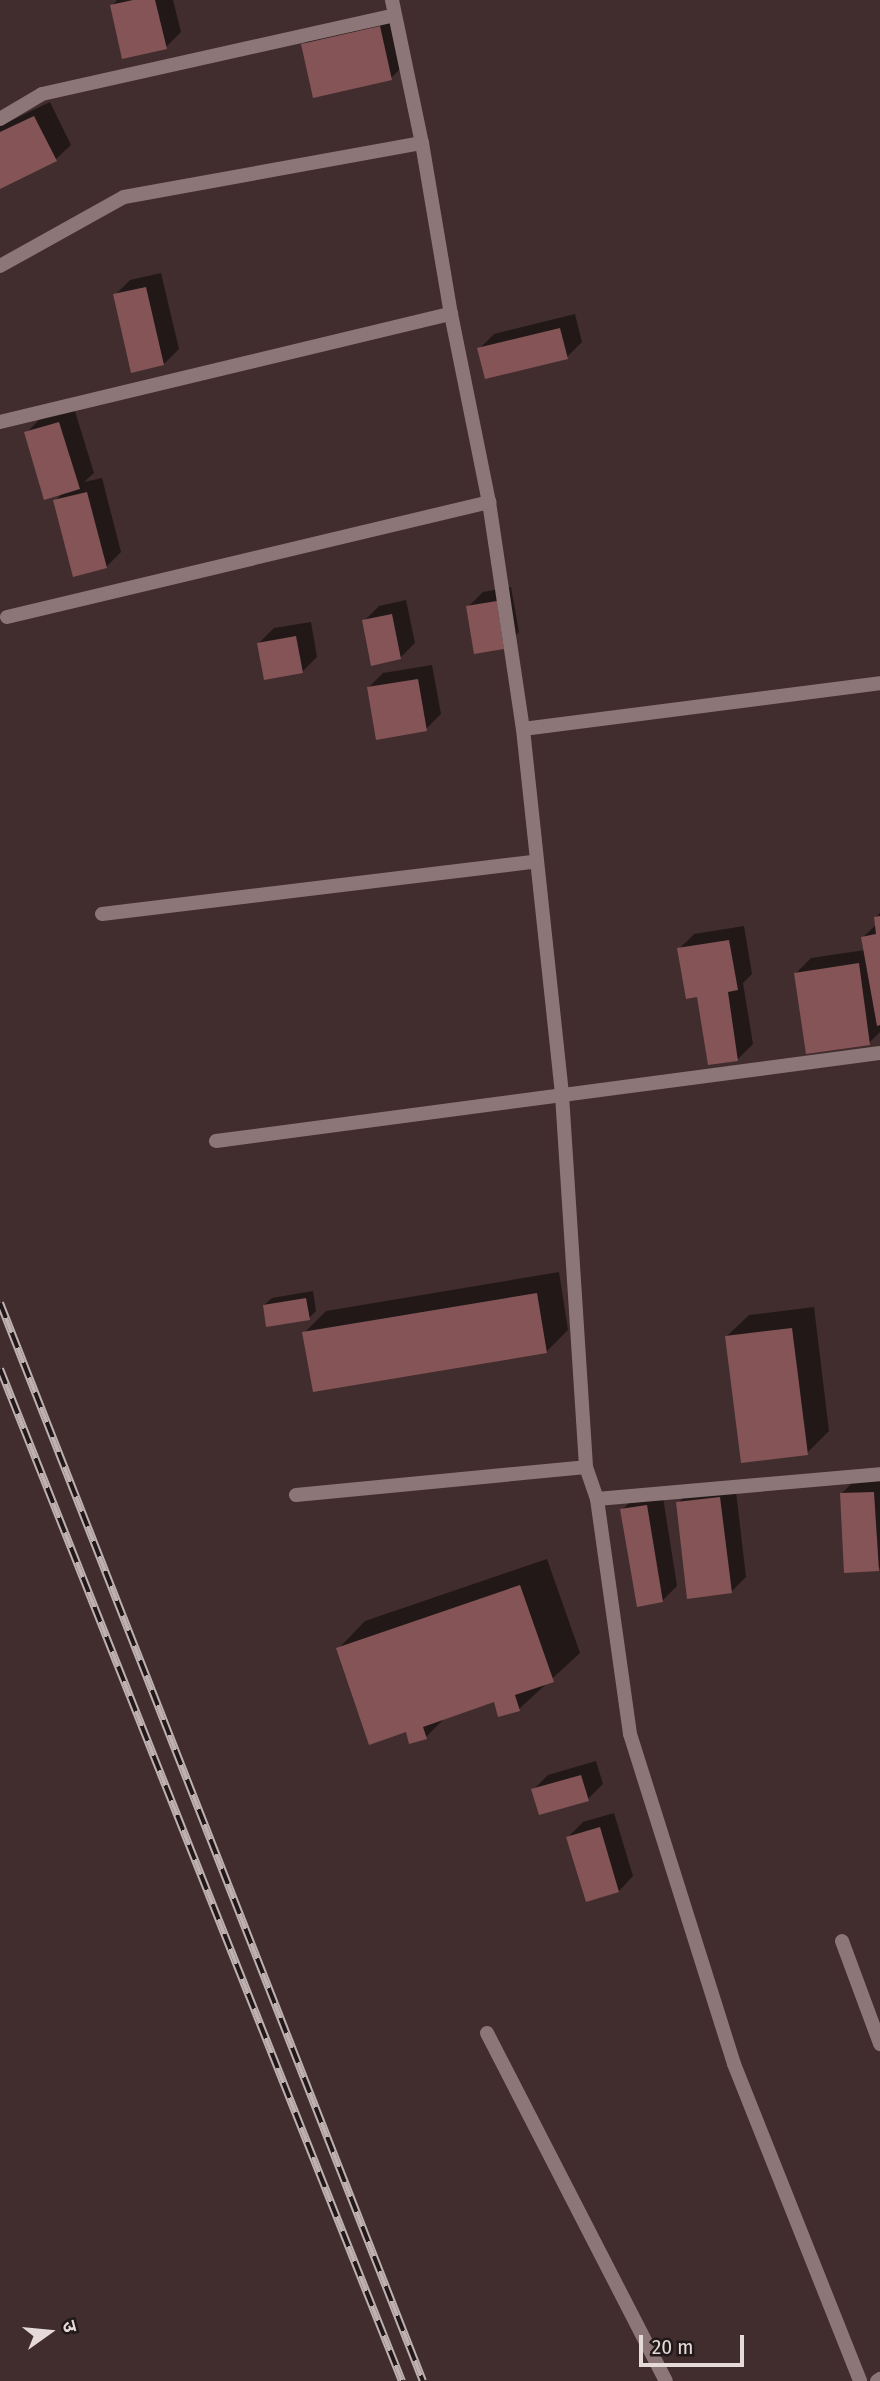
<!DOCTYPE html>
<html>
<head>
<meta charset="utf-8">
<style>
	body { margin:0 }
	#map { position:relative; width:880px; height:2381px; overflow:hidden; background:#412d2e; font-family:"Fira Sans Condensed","Noto Sans Devanagari",sans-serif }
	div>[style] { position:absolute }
	.shadow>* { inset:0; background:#0007 }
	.building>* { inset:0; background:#855457 }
	.minor>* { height:14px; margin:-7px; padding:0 7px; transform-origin:7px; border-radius:7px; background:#8d7677 }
	.rail>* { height:8px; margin-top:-4px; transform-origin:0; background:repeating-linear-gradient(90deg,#211819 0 16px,#bfb1b1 0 32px); box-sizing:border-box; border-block:2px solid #bfb1b1 }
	span { translate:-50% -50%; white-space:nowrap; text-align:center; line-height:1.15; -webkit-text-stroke:5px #211819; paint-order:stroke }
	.north { position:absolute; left:14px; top:2297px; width:70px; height:70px; -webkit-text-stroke:5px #211819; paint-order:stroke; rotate:75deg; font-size:19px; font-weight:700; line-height:28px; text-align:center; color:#e6d9d9 }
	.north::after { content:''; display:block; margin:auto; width:24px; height:32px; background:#e6d9d9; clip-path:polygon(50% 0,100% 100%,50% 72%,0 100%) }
	.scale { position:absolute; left:639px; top:2335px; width:105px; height:32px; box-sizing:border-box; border:4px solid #e6d9d9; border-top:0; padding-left:9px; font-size:21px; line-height:24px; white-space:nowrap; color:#e6d9d9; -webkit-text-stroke:5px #211819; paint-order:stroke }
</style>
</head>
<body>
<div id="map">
	<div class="shadow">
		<i style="clip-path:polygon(117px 0,173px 0,181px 32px,166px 47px,112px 6px)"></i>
		<i style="clip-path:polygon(395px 12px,406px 63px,391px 78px,303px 45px,318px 30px)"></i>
		<i style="clip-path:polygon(50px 102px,71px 145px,56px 159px,0 187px,0 126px)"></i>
		<i style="clip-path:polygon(161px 273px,179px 349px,164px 364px,115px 295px,130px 280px)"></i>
		<i style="clip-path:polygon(575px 314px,582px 342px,567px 357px,479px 349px,494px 334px)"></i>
		<i style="clip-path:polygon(74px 408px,94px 473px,84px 482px,102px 478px,121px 552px,106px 567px,55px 501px,64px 492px,26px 433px,41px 418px)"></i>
		<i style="clip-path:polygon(511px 587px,519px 632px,504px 647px,468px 607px,483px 592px)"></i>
		<i style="clip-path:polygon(406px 600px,415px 643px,400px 658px,364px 621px,379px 606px)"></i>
		<i style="clip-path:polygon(311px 622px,317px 657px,302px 672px,259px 643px,274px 628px)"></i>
		<i style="clip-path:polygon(432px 665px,441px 714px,426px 729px,368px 688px,383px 673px)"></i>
		<i style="clip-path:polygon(880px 913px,880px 1032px,869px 1043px,796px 973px,811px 958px,865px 950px,863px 937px,877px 924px,876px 917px)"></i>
		<i style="clip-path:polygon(744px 926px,752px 974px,743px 983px,753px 1044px,738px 1059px,698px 995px,679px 949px,694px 934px)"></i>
		<i style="clip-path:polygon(559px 1272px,568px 1330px,546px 1352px,304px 1333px,326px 1311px)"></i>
		<i style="clip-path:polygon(313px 1291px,316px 1311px,309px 1318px,264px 1305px,272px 1298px)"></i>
		<i style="clip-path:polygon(814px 1307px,829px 1431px,807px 1453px,727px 1336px,749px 1315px)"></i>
		<i style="clip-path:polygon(880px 1478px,880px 1567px,878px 1569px,841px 1494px,856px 1479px)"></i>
		<i style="clip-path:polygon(735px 1483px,746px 1577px,731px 1592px,678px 1503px,693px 1488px)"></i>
		<i style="clip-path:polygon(662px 1491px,677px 1586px,662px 1601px,622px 1510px,637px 1495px)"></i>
		<i style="clip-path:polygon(547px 1559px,580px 1653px,519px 1709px,495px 1700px,446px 1717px,426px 1737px,407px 1730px,338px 1649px,365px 1621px)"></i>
		<i style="clip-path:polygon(596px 1761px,603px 1784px,588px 1799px,533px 1790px,548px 1775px)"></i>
		<i style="clip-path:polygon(614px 1813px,633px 1876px,619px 1891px,568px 1837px,583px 1822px)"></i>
	</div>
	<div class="building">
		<i style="clip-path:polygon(133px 0,155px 0,167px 49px,122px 59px,110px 5px)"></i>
		<i style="clip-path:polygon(380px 26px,392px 80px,313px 98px,301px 44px)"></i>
		<i style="clip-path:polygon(34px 116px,57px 161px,0 189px,0 132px)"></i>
		<i style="clip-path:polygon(146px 287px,164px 365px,131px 373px,113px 294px)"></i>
		<i style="clip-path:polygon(560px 328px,568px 359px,485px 379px,477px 348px)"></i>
		<i style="clip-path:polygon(59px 422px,80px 489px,44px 500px,24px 432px)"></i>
		<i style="clip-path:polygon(87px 492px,107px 568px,73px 577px,53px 500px)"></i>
		<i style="clip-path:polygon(497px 601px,504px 649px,474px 654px,466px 606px)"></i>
		<i style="clip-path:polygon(392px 614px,401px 659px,371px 666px,362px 620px)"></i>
		<i style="clip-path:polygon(296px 636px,303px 673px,264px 680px,257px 643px)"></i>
		<i style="clip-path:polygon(418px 679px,427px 731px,376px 740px,367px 687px)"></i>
		<i style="clip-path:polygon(880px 916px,880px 1025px,877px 1026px,861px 937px,876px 934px,874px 917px)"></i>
		<i style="clip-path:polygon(729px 940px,738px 990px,728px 992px,738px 1061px,708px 1065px,697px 997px,686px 999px,677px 948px)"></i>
		<i style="clip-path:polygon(859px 963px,870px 1045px,806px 1054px,794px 973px)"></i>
		<i style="clip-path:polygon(537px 1293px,547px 1353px,313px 1392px,302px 1332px)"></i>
		<i style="clip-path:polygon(306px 1298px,310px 1320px,266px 1327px,263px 1305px)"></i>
		<i style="clip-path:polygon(792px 1328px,808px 1455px,741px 1463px,725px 1336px)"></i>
		<i style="clip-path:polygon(874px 1492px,879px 1571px,844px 1573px,840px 1493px)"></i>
		<i style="clip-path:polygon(720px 1497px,732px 1593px,687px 1599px,676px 1502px)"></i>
		<i style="clip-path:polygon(647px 1505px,663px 1602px,637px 1607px,620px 1509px)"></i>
		<i style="clip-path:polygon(520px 1585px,554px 1682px,515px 1695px,520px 1711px,498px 1717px,494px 1702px,423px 1727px,427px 1739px,409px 1744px,406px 1732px,369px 1745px,336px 1648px)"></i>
		<i style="clip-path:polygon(581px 1775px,589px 1801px,539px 1815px,531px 1789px)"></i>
		<i style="clip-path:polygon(600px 1827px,619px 1892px,586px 1902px,566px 1837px)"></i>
	</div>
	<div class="minor">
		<i style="left:392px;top:0;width:146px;rotate:78.2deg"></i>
		<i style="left:422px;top:143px;width:173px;rotate:80.4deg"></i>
		<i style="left:451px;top:314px;width:192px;rotate:78.6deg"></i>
		<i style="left:489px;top:502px;width:230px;rotate:81.5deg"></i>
		<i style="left:523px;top:729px;width:368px;rotate:83.9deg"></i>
		<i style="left:562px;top:1095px;width:373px;rotate:86.3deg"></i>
		<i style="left:586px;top:1467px;width:34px;rotate:71deg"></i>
		<i style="left:597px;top:1499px;width:237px;rotate:82deg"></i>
		<i style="left:630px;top:1734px;width:346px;rotate:72.5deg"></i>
		<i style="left:734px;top:2064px;width:341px;rotate:68.3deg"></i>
		<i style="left:0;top:119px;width:49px;rotate:-30.8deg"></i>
		<i style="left:42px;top:94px;width:361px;rotate:-12.6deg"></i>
		<i style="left:0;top:266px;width:142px;rotate:-29.1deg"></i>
		<i style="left:124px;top:197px;width:303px;rotate:-10.3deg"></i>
		<i style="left:0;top:422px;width:464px;rotate:-13.5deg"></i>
		<i style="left:7px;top:617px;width:496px;rotate:-13.4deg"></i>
		<i style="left:523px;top:729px;width:360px;rotate:-7.3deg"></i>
		<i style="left:102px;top:914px;width:438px;rotate:-6.9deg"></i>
		<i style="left:216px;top:1141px;width:670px;rotate:-7.55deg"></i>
		<i style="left:296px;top:1495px;width:291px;rotate:-5.5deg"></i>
		<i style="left:597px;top:1499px;width:284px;rotate:-5deg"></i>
		<i style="left:842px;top:1941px;width:110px;rotate:69.7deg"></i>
		<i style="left:487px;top:2033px;width:391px;rotate:62.8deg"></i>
		<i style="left:877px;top:2381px;width:4px;rotate:-34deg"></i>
	</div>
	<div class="rail">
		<i style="left:0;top:1303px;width:1158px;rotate:68.58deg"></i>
		<i style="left:0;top:1369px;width:1089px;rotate:68.34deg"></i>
	</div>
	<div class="north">उ</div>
	<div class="scale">20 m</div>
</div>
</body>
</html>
